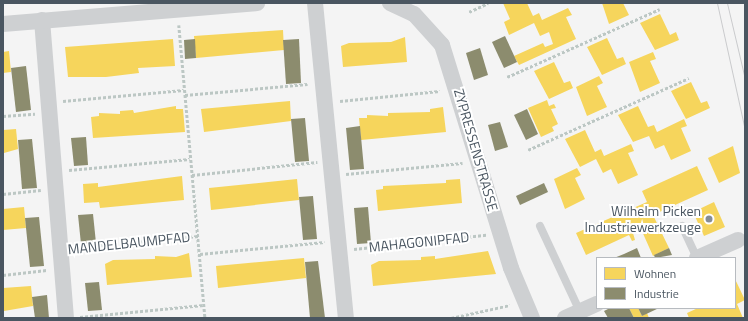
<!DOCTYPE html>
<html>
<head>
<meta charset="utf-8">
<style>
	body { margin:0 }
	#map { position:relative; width:748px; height:321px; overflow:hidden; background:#f4f4f4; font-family:"Titillium Web",sans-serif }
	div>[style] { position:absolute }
	.homes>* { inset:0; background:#f6d55c }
	.industry>* { inset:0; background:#8c8c6e }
	.path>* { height:2.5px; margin-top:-1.25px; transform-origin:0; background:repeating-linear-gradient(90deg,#bcc7c4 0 3px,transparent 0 5px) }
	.lane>* { height:8px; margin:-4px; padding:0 4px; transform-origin:4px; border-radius:4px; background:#ced0d2 }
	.street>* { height:16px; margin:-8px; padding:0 8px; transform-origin:8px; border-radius:8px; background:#ced0d2 }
	.tram>* { height:1px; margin:-0.5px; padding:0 0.5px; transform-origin:0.5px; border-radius:0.5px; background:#c9cacc }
	.dots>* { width:11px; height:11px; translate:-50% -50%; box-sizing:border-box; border:2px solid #fff; border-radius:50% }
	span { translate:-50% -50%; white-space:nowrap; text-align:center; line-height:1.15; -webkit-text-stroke:4px #fff; paint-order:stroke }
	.street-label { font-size:14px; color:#4a5661 }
	.poi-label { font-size:14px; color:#4a5661 }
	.right { translate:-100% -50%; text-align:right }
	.frame { position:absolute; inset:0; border:4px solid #4a5661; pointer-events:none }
	.legend { position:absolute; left:596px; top:257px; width:140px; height:52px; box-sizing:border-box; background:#fff; border:1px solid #b7bbc0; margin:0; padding:5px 7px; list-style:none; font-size:12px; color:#4a5661 }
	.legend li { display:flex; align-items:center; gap:8px; height:20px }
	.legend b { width:20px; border:1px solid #b7bbc0 }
</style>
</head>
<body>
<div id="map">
	<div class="homes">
		<i style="clip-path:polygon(503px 3px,527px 3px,533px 16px,539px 13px,542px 20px,568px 8px,572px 15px,566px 17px,576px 39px,519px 65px,514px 56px,543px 43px,545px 47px,553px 44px,549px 32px,540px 36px,534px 23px,509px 35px,504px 22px,510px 19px)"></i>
		<i style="clip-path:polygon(602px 3px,623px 3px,629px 15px,609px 24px)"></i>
		<i style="clip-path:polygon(660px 14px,670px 35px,676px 32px,679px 40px,655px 50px,640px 23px)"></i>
		<i style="clip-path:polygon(283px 30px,284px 50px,196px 58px,194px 36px)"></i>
		<i style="clip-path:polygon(405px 37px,407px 62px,343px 67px,341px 46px,349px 43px,391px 42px)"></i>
		<i style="clip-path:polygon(607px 38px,617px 59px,623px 57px,626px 64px,602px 75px,587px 47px)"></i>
		<i style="clip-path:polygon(173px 39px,175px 66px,138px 68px,139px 73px,106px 77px,68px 77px,65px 47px)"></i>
		<i style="clip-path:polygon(9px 51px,11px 72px,3px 73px,3px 52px)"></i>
		<i style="clip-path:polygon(653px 52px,656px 59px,650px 61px,660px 83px,640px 92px,629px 62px)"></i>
		<i style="clip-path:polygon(554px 62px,564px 83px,570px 81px,573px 88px,549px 99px,534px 71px)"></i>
		<i style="clip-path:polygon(599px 76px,603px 83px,597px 86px,607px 107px,587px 116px,576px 87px)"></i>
		<i style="clip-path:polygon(691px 82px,701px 103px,707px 101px,710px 108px,686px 119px,671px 91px)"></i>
		<i style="clip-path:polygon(547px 100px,549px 106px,554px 104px,556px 108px,551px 109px,558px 124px,552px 127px,554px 131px,541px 137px,528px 108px)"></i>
		<i style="clip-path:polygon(290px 101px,291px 121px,204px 132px,201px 109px)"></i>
		<i style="clip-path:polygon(176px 106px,176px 109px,183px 109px,185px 132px,93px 138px,91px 117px,99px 116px,99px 113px,120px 114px,120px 111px,133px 110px,134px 113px)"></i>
		<i style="clip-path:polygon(638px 106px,648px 127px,654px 125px,657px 132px,684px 119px,687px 126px,681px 128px,691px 151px,671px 160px,664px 145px,655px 149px,649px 136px,633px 142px,618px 115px)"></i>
		<i style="clip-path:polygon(443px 107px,446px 132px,361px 140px,359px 118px,367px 118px,367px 115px,388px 116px,388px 113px,430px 112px,430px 109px)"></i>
		<i style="clip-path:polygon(16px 129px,18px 149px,4px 153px,3px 130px)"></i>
		<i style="clip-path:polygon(585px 130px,595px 152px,601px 149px,604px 156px,631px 144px,634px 151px,628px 153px,638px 175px,618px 184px,611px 169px,603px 173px,596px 159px,580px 167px,565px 139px)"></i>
		<i style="clip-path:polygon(733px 146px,740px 173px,719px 183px,708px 158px)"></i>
		<i style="clip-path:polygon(697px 166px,708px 190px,653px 215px,669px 248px,653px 256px,641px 229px,633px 233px,635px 240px,632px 241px,629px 235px,586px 255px,576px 233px,647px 202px,642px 191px)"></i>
		<i style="clip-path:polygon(577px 168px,581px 175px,575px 178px,585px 199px,565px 209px,554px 179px)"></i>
		<i style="clip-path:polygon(182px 176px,184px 200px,100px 208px,99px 202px,84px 203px,83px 184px,98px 183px,98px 187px)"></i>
		<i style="clip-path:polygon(297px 179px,299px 200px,211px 210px,209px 188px)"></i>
		<i style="clip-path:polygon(460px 179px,462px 203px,378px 211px,376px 190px,383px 189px,383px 186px,446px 183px,446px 180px)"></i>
		<i style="clip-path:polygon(714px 202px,725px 227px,704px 236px,693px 212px)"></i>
		<i style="clip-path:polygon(24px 207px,26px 228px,3px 230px,3px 209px)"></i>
		<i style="clip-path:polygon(488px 251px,496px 274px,373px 286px,371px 265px,379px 261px,421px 260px,421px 257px,435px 256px,435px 259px)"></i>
		<i style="clip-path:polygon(189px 253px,192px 277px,107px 285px,105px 264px,113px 260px,155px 259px,155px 256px,176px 257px)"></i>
		<i style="clip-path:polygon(304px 258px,306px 278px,218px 288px,216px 266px)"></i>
		<i style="clip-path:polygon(735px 279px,745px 300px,737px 304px,743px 318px,689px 318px,687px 313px,698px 308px,735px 308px)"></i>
		<i style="clip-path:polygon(31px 286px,33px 306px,4px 311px,3px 288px)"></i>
		<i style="clip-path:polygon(629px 308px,638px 308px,642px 316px,647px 313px,649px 318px,634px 318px)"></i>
	</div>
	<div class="industry">
		<i style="clip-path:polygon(505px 36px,517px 62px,504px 68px,492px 42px)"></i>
		<i style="clip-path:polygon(195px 39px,196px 58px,185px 59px,184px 40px)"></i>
		<i style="clip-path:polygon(299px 39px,301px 83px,286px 84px,283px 40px)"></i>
		<i style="clip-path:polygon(480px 48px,488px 75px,474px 80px,466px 53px)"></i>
		<i style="clip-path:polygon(26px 66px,31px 110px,16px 112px,11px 68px)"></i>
		<i style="clip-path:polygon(527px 109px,538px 134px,526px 140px,514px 115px)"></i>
		<i style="clip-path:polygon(305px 118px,309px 161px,295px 162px,291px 119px)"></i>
		<i style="clip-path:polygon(500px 122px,508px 147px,495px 151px,488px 125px)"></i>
		<i style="clip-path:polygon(360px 126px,364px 169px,350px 170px,346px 128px)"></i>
		<i style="clip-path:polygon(86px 137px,88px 165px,74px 166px,71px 138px)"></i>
		<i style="clip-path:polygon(32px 139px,37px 188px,22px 189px,18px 140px)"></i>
		<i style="clip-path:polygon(544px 183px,548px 192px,520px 205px,516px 196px)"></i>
		<i style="clip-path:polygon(313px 196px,317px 239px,303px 240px,299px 197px)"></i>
		<i style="clip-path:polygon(368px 207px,371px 243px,357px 244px,354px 208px)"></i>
		<i style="clip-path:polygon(93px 214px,96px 243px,81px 244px,78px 215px)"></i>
		<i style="clip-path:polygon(39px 217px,44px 266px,30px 267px,25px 218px)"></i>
		<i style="clip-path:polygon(637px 248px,641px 258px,614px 258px,624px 254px)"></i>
		<i style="clip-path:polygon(669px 248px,672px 255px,655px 258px,654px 255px)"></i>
		<i style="clip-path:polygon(318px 261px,325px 318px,310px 318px,305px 262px)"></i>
		<i style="clip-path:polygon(99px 282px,102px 310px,88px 311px,85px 283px)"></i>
		<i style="clip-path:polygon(47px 295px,49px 318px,35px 318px,32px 297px)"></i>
		<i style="clip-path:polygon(610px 308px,629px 308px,634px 318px,608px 318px,604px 311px)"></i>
		<i style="clip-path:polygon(638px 308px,659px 308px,642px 316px)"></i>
	</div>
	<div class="path">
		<i style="left:469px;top:12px;width:21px;rotate:-25deg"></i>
		<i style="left:179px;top:25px;width:294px;rotate:84.9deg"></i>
		<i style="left:507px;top:77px;width:167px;rotate:-24deg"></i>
		<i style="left:185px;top:95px;width:123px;rotate:-5.1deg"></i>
		<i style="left:63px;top:101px;width:121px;rotate:-5.2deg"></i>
		<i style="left:340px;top:101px;width:100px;rotate:-5.7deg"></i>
		<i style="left:3px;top:116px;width:32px;rotate:-4deg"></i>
		<i style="left:528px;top:150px;width:176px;rotate:-24.1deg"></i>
		<i style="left:69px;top:170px;width:121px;rotate:-5.2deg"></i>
		<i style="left:346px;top:174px;width:117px;rotate:-5.4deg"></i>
		<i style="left:192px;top:175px;width:126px;rotate:-5.9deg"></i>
		<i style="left:3px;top:194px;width:38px;rotate:-6deg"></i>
		<i style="left:75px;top:248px;width:124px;rotate:-5.6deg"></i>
		<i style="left:354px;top:249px;width:133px;rotate:-6.1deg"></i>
		<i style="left:200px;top:254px;width:125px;rotate:-5.5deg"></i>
		<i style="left:3px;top:275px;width:44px;rotate:-6.5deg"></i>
		<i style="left:80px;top:317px;width:124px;rotate:-5.6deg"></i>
		<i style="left:451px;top:318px;width:60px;rotate:-12.4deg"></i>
	</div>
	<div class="lane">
		<i style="left:540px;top:226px;width:97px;rotate:65deg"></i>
		<i style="left:682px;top:226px;width:35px;rotate:65deg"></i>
	</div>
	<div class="street">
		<i style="left:315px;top:3px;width:317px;rotate:84.4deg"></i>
		<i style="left:390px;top:3px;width:26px;rotate:25deg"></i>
		<i style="left:414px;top:14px;width:42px;rotate:47.9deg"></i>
		<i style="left:442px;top:45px;width:233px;rotate:72.8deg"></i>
		<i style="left:511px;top:268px;width:54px;rotate:67.2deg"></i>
		<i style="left:42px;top:20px;width:299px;rotate:85.4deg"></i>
		<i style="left:3px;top:24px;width:255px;rotate:-4.7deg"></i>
		<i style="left:697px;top:258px;width:45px;rotate:-23.7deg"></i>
		<i style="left:565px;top:318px;width:35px;rotate:-24deg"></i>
	</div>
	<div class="tram">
		<i style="left:717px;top:3px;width:130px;rotate:77.6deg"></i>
		<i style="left:727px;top:3px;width:78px;rotate:76.7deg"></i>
	</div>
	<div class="dots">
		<i style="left:709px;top:219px;background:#868d94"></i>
	</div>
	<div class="street-label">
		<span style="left:476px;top:150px;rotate:74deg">ZYPRESSENSTRASSE</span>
		<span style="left:419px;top:242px;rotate:-6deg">MAHAGONIPFAD</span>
		<span style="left:129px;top:243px;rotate:-6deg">MANDELBAUMPFAD</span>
	</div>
	<div class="poi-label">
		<span class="right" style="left:701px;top:219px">Wilhelm Picken<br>Industriewerkzeuge</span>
	</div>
	<div class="frame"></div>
	<ul class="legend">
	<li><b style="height:11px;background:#f6d55c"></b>Wohnen</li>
	<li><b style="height:11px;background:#8c8c6e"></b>Industrie</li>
	</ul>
</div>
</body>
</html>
